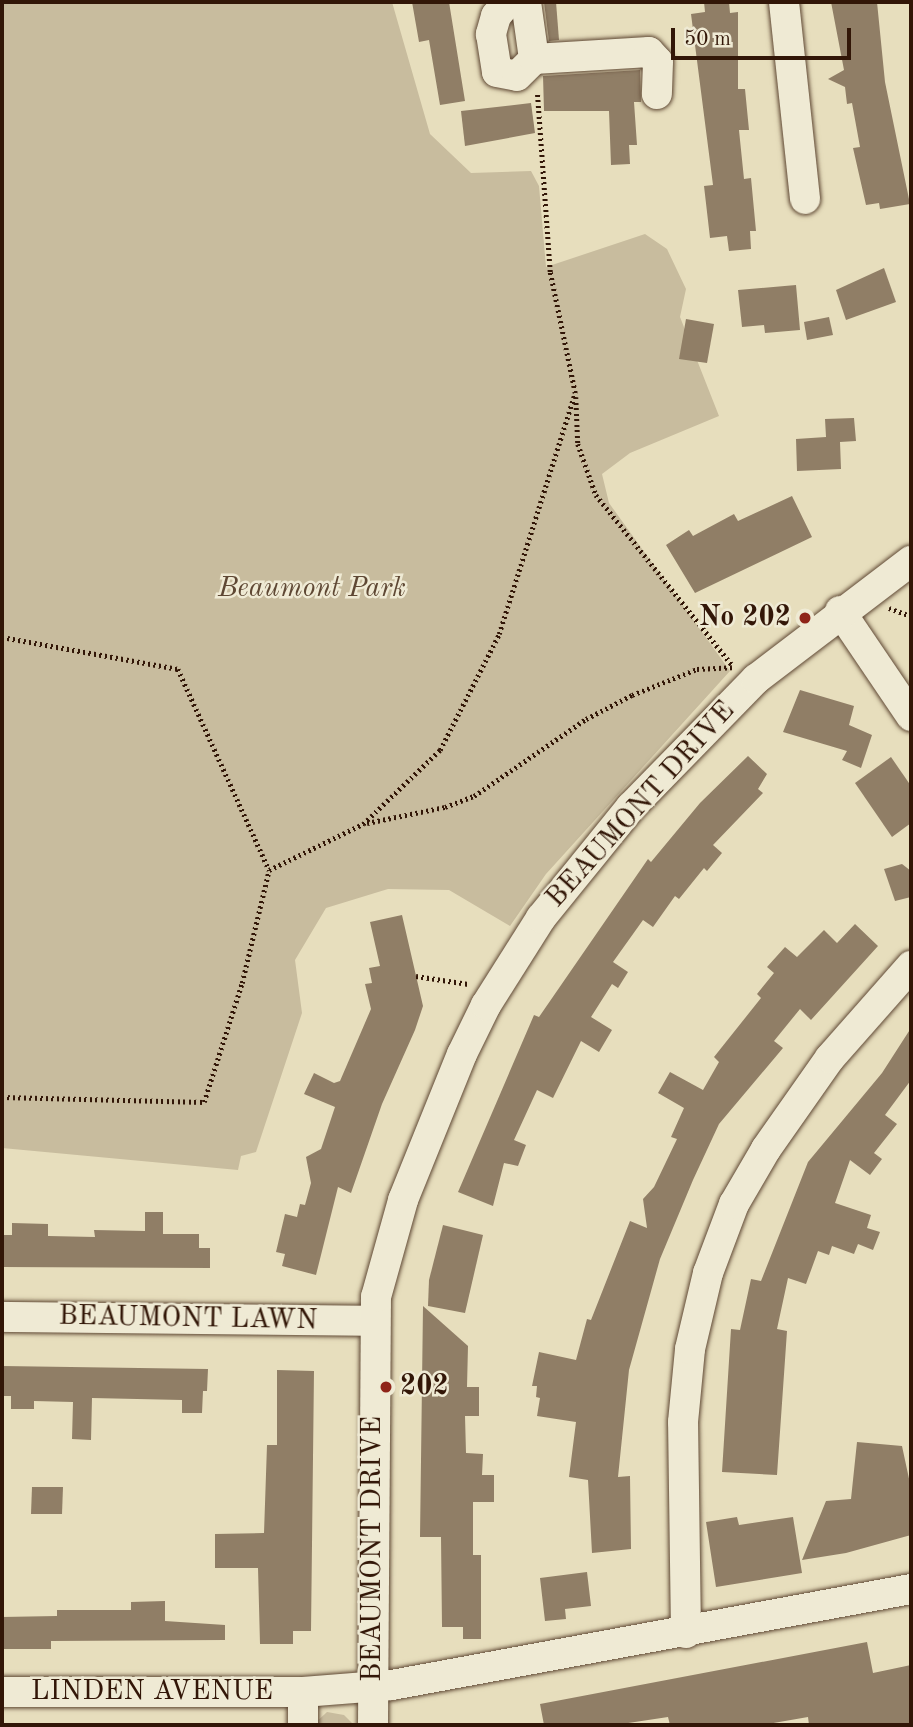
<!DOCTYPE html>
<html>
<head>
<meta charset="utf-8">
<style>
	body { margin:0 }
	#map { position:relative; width:913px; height:1727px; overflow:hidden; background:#e7debd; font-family:"Old Standard TT",serif }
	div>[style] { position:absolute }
	.green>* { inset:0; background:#c8bc9e }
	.building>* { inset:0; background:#907e66 }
	.path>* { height:4.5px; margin-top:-2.25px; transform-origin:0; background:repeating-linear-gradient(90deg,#321607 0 2px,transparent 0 5.5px) }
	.roads { filter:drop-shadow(0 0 2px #5f4834) drop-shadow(0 0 2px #5f4834) }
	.minor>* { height:30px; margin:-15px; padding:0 15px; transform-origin:15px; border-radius:15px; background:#efead4 }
	.dots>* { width:19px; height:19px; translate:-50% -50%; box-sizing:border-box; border:4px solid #efead4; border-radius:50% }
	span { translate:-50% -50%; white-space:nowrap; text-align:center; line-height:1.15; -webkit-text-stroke:5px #efead4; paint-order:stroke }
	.park-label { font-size:28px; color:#5f4834; font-style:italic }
	.poi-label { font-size:28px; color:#321607; font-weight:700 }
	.right { translate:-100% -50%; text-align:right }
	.left { translate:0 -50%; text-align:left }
	.street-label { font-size:28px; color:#321607 }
	.frame { position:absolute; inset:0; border:4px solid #321607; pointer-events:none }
	.scale { position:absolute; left:671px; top:28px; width:180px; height:32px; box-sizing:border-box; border:4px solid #321607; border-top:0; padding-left:9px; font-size:21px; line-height:24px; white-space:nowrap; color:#321607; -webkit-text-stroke:5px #efead4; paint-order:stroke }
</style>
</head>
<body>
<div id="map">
	<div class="green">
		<i style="clip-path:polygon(2px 2px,392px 2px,430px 134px,471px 173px,531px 171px,539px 186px,546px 267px,645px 234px,667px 249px,686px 289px,680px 317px,719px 416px,630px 453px,602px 474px,609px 503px,730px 671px,546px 874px,510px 926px,449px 890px,388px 889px,326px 908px,295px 960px,302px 1013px,256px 1152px,241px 1156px,238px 1170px,2px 1148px)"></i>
		<i style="clip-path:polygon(327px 1712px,344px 1715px,354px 1725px,313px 1725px)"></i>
	</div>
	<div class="building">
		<i style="clip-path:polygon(412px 2px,449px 2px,465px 101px,440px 105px,429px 40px,419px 42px)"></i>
		<i style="clip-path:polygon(544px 2px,556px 2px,559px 40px,549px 41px)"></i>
		<i style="clip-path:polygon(704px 2px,729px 2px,730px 13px,738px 12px,738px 89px,745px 89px,749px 130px,739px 130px,740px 140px,744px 179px,751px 178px,756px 231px,750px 231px,751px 249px,729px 251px,727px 236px,710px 238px,704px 186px,713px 185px,691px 14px,705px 12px)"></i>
		<i style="clip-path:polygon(831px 2px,877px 2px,885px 82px,910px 204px,880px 209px,879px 203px,866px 205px,853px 148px,860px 147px,852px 103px,847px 104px,845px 87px,828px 79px,844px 70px)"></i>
		<i style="clip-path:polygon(640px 70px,641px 102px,634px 102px,637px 145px,629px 145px,630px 164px,611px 165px,609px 111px,544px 111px,543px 76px)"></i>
		<i style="clip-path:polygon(531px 103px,535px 133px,465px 146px,461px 111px)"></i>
		<i style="clip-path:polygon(884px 268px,896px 302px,846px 320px,836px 290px)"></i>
		<i style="clip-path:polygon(796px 285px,800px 330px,765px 333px,764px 325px,742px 327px,738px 290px)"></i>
		<i style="clip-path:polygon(829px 317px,833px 335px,807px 340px,804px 322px)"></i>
		<i style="clip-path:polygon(686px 319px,714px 324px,707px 363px,679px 359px)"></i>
		<i style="clip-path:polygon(854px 418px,856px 441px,840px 442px,841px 469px,797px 471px,796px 439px,826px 437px,825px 419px)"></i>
		<i style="clip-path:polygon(792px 496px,812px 537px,695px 593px,666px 545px,689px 530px,693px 536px,734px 514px,738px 521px)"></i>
		<i style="clip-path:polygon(800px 690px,854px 706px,849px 725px,872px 735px,861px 768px,842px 760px,847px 751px,783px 732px)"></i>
		<i style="clip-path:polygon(748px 756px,767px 774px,758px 789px,763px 793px,713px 845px,722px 853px,707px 871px,704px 868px,679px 899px,675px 896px,653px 927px,643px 920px,613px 962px,628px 972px,618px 988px,612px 984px,591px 1017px,612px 1030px,599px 1052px,581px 1041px,553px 1098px,537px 1090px,514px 1140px,526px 1145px,518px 1166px,504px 1163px,493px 1206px,458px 1192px,534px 1015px,539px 1017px,648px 859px,651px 862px,700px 803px)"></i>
		<i style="clip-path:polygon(891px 757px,911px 786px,911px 823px,892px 837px,855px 783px)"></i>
		<i style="clip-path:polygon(902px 864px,911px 871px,911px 897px,895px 901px,884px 869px)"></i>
		<i style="clip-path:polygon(402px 915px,423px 1006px,415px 1030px,382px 1104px,351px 1193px,338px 1187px,316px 1275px,282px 1266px,285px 1254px,276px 1252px,285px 1214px,297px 1217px,300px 1204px,305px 1205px,311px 1183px,306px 1157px,321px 1149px,335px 1107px,304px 1094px,314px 1073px,334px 1083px,340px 1081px,371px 1009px,365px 984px,372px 983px,369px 968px,380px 966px,370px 922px)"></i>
		<i style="clip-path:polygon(855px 924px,878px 946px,811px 1020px,800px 1009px,774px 1041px,783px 1048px,719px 1124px,693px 1180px,660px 1259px,629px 1370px,618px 1477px,630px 1476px,631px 1549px,592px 1553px,588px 1480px,569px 1477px,576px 1422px,537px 1416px,540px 1398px,536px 1397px,537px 1386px,532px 1386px,539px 1352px,576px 1360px,587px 1319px,591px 1320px,630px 1221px,647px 1228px,643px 1199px,654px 1187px,677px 1139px,671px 1137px,684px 1108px,658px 1093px,670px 1072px,703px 1090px,719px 1062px,714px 1057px,761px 998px,757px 994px,774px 973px,767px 967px,785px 947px,797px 957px,824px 930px,837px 943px)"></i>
		<i style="clip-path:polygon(911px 1028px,911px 1080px,885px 1115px,897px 1124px,874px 1153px,882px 1159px,870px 1175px,850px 1160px,835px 1203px,871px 1215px,867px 1228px,880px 1232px,873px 1250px,858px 1244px,854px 1254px,832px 1246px,829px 1255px,818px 1251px,806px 1284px,788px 1278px,777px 1329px,787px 1331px,777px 1475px,722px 1472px,731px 1329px,740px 1330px,751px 1279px,761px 1281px,808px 1162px,882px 1073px)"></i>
		<i style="clip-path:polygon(145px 1212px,163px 1212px,163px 1234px,199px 1234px,199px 1248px,210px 1248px,210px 1268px,2px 1267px,2px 1235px,12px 1235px,12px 1223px,48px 1224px,48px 1236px,95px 1237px,94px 1230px,145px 1231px)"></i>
		<i style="clip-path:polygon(443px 1225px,483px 1235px,465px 1313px,428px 1306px,429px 1280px)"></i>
		<i style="clip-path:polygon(423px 1306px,468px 1346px,467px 1387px,479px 1387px,479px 1416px,465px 1416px,466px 1453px,483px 1454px,482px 1475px,494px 1475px,494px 1502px,473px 1502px,473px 1555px,481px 1555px,481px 1639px,463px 1639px,463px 1627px,442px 1627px,441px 1537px,420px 1537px)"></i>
		<i style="clip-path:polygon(2px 1366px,208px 1369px,207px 1391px,203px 1391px,202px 1413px,182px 1413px,182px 1400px,92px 1398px,91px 1440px,72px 1439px,73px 1402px,34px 1401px,34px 1409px,11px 1409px,11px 1396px,2px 1396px)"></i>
		<i style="clip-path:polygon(277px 1370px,314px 1371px,311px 1631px,293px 1631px,293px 1644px,260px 1644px,258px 1568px,215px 1568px,215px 1534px,264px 1533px,267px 1445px,277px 1445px)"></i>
		<i style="clip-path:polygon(857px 1442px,902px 1446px,911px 1488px,911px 1535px,846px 1553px,802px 1560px,826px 1501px,851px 1499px)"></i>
		<i style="clip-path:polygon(32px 1487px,63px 1487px,62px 1514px,31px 1514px)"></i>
		<i style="clip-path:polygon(737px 1517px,739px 1525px,793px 1517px,802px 1573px,716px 1587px,706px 1522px)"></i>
		<i style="clip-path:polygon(587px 1572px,591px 1606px,565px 1609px,566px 1619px,545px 1621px,540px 1578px)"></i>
		<i style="clip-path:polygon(165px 1601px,165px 1621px,225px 1625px,225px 1640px,51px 1641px,51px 1649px,2px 1649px,2px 1617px,57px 1616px,57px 1610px,131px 1610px,131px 1602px)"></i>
		<i style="clip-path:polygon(867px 1642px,873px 1673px,911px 1665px,911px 1725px,809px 1725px,808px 1717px,762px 1725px,670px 1725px,668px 1717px,615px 1725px,544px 1725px,540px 1704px)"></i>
	</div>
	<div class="path">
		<i style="left:576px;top:397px;width:47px;rotate:87.6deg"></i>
		<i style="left:578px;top:444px;width:54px;rotate:70.6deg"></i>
		<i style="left:596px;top:495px;width:219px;rotate:51.3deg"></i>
		<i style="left:889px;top:608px;width:23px;rotate:20deg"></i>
		<i style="left:2px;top:637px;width:179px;rotate:10.3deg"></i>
		<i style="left:178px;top:669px;width:221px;rotate:65.6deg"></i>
		<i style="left:269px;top:870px;width:105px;rotate:-26.1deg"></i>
		<i style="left:363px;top:824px;width:107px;rotate:-43.9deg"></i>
		<i style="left:440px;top:750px;width:130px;rotate:-63deg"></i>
		<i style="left:499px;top:634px;width:253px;rotate:-72.5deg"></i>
		<i style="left:575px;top:393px;width:124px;rotate:-101.7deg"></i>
		<i style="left:550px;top:272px;width:181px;rotate:-94.1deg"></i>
		<i style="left:367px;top:823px;width:80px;rotate:-11.6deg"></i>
		<i style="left:445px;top:807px;width:31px;rotate:-21deg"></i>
		<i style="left:474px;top:796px;width:136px;rotate:-34.5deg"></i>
		<i style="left:586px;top:719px;width:52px;rotate:-27.6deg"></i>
		<i style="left:632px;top:695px;width:70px;rotate:-21.8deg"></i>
		<i style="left:697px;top:669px;width:35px;rotate:-3deg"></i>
		<i style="left:416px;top:976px;width:53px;rotate:8.7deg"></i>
		<i style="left:2px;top:1097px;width:202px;rotate:1.4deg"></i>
		<i style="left:204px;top:1102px;width:125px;rotate:-72.3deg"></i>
		<i style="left:242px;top:983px;width:116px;rotate:-76.6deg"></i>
	</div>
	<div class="roads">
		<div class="minor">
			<i style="left:508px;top:2px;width:18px;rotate:131deg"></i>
			<i style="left:496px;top:16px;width:19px;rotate:106deg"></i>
			<i style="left:491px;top:34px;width:38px;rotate:81deg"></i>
			<i style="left:497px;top:72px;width:20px;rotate:11deg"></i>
			<i style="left:517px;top:76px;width:24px;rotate:-45deg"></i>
			<i style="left:526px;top:2px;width:58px;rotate:82deg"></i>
			<i style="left:534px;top:59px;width:115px;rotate:-3.5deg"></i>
			<i style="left:649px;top:52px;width:13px;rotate:48deg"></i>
			<i style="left:658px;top:62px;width:32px;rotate:92deg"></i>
			<i style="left:784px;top:2px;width:198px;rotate:83.9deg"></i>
			<i style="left:840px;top:611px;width:127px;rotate:55.9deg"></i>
			<i style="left:2px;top:1317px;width:373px;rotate:0.6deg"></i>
			<i style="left:686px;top:1633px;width:211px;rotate:-90.8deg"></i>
			<i style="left:683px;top:1422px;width:73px;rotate:-84.5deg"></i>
			<i style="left:690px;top:1349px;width:78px;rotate:-76.7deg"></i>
			<i style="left:708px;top:1273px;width:74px;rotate:-69.4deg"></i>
			<i style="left:734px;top:1204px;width:64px;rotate:-59.8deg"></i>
			<i style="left:766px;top:1149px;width:111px;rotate:-54.9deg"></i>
			<i style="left:830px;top:1058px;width:123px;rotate:-48.6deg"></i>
			<i style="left:2px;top:1692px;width:301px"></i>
			<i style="left:303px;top:1692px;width:89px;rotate:-4.5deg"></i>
			<i style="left:392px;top:1685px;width:528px;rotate:-10.48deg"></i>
			<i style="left:303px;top:1725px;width:33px;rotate:-90deg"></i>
			<i style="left:373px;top:1725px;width:428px;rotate:-89.6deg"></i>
			<i style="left:376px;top:1297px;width:101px;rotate:-74.4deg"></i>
			<i style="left:403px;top:1200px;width:157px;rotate:-68deg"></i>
			<i style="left:462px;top:1054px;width:55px;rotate:-63.9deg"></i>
			<i style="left:486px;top:1005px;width:103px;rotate:-57.7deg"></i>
			<i style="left:541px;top:918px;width:143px;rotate:-51deg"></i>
			<i style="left:631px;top:807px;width:179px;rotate:-45.7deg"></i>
			<i style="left:756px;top:679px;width:195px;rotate:-37.3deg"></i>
		</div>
	</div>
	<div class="dots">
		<i style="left:805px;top:618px;background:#8f2418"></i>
		<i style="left:386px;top:1387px;background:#8f2418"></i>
	</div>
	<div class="park-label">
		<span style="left:312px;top:589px">Beaumont Park</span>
	</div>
	<div class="poi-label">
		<span class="right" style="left:791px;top:618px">No 202</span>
		<span class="left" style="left:400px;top:1387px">202</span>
	</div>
	<div class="street-label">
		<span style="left:641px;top:805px;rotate:-48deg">BEAUMONT DRIVE</span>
		<span style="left:188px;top:1319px;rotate:1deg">BEAUMONT LAWN</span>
		<span style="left:373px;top:1549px;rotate:-90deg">BEAUMONT DRIVE</span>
		<span style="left:152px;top:1692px">LINDEN AVENUE</span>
	</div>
	<div class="frame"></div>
	<div class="scale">50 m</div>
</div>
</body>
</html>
